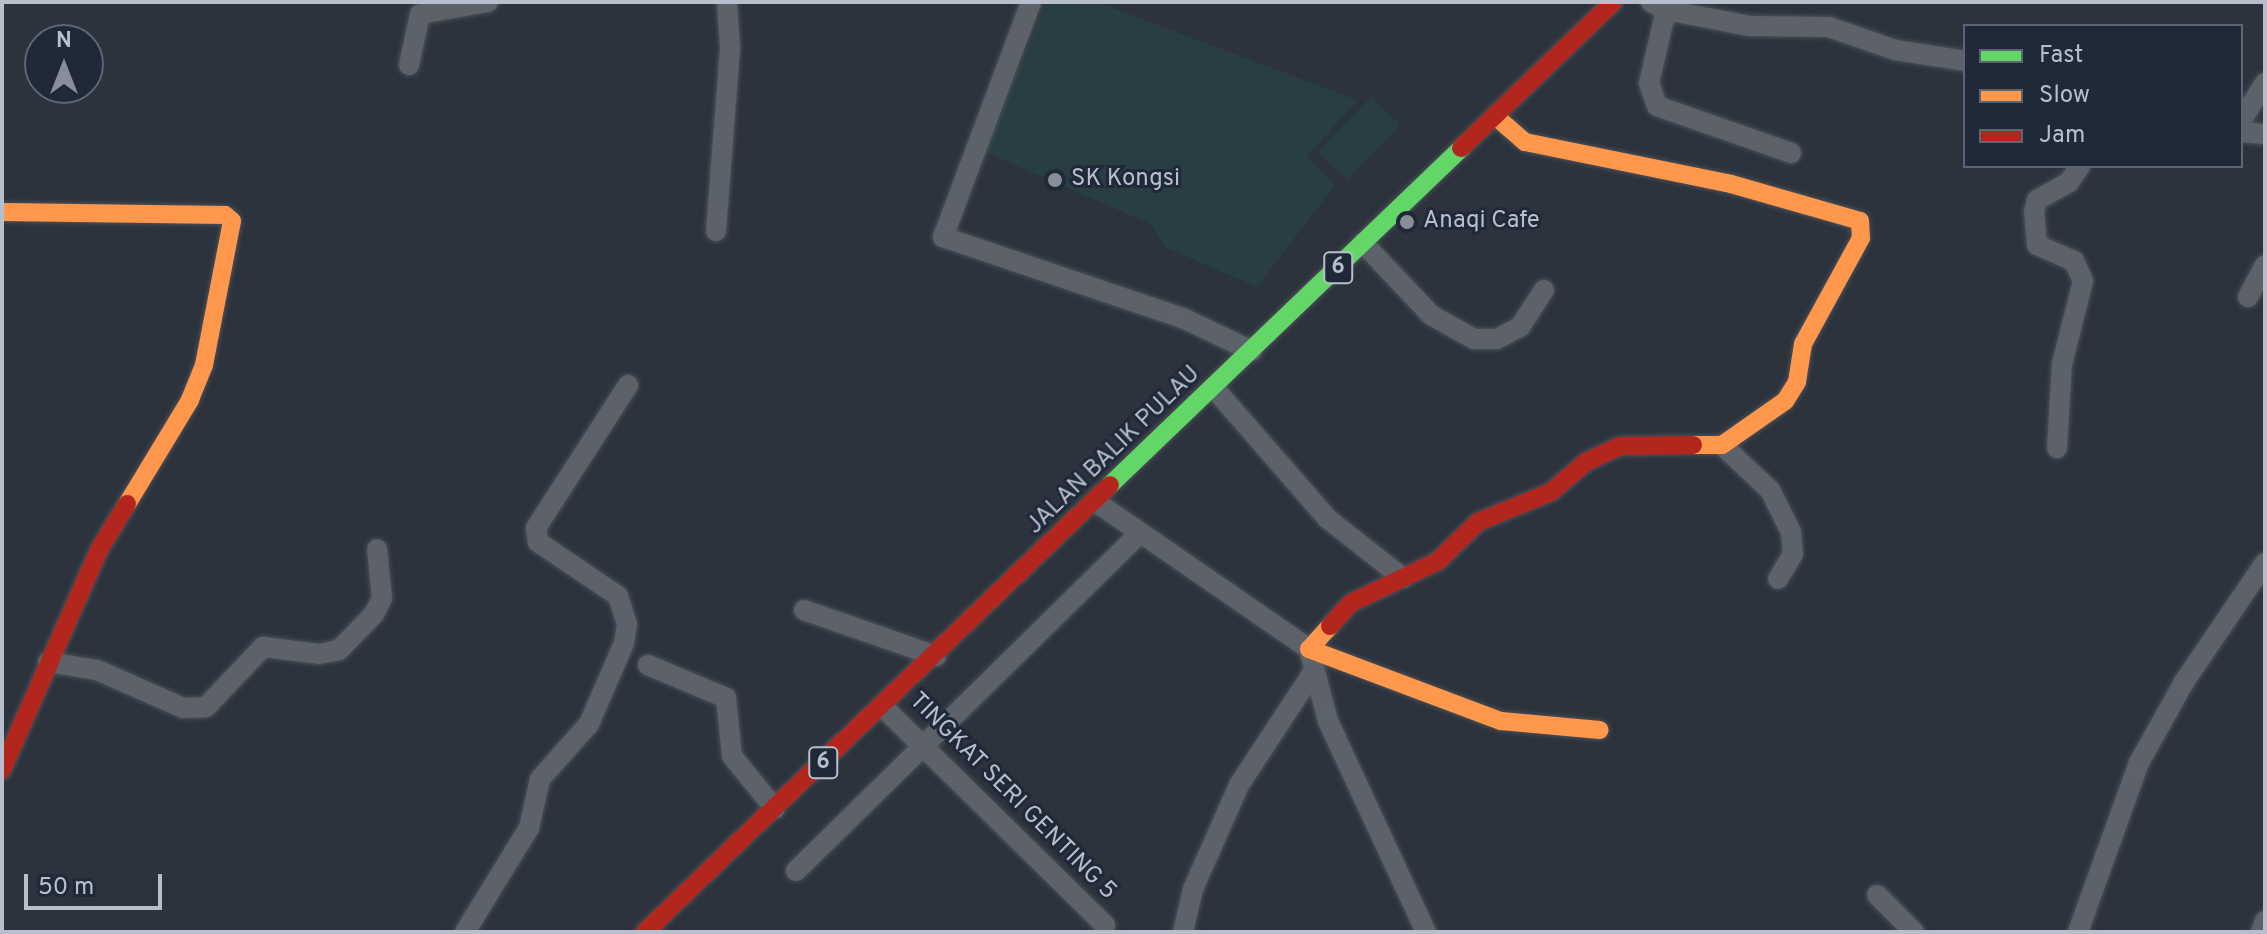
<!DOCTYPE html>
<html>
<head>
<meta charset="utf-8">
<style>
	body { margin:0 }
	#map { position:relative; width:2267px; height:934px; overflow:hidden; background:#2c333d; font-family:Overpass,sans-serif }
	div>[style] { position:absolute }
	.green>* { inset:0; background:#293e43 }
	.roads { filter:drop-shadow(0 0 2px #4b4f57) drop-shadow(0 0 2px #4b4f57) }
	.street>* { height:20px; margin:-10px; padding:0 10px; transform-origin:10px; border-radius:10px; background:#5d626a }
	.fast>* { height:18px; margin:-9px; padding:0 9px; transform-origin:9px; border-radius:9px; background:#63d668 }
	.slow>* { height:18px; margin:-9px; padding:0 9px; transform-origin:9px; border-radius:9px; background:#ff974d }
	.jam>* { height:18px; margin:-9px; padding:0 9px; transform-origin:9px; border-radius:9px; background:#b3261e }
	.dots>* { width:22px; height:22px; translate:-50% -50%; box-sizing:border-box; border:4px solid #1f2938; border-radius:50% }
	span { translate:-50% -50%; white-space:nowrap; text-align:center; line-height:1.15; -webkit-text-stroke:6px #1f2938; paint-order:stroke }
	.shield-label span { padding:2px 6px; background:#1f2938; border:2px solid; border-radius:6px; -webkit-text-stroke-width:0 }
	.shield-label { font-size:22px; color:#b8bfcc; font-weight:700 }
	.poi-label { font-size:24px; color:#b8bfcc }
	.left { translate:0 -50%; text-align:left }
	.street-label { font-size:24px; color:#b8bfcc }
	.frame { position:absolute; inset:0; border:4px solid #b8bfcc; pointer-events:none }
	.legend { position:absolute; left:1963px; top:24px; width:280px; height:144px; box-sizing:border-box; background:#1f2938; border:2px solid #5c6573; margin:0; padding:10px 14px; list-style:none; font-size:24px; color:#b8bfcc }
	.legend li { display:flex; align-items:center; gap:16px; height:40px }
	.legend b { width:40px; border:2px solid #5c6573 }
	.north { position:absolute; left:24px; top:24px; width:80px; height:80px; box-sizing:border-box; background:#1f2938; border:2px solid #5c6573; border-radius:50%; rotate:0deg; font-size:22px; font-weight:700; line-height:32px; text-align:center; color:#b8bfcc }
	.north::after { content:''; display:block; margin:auto; width:28px; height:36px; background:#878e9a; clip-path:polygon(50% 0,100% 100%,50% 72%,0 100%) }
	.scale { position:absolute; left:24px; top:874px; width:138px; height:36px; box-sizing:border-box; border:4px solid #b8bfcc; border-top:0; padding-left:10px; font-size:24px; line-height:28px; white-space:nowrap; color:#b8bfcc; -webkit-text-stroke:6px #1f2938; paint-order:stroke }
</style>
</head>
<body>
<div id="map">
	<div class="green">
		<i style="clip-path:polygon(1046px 2px,1097px 2px,1357px 100px,1307px 157px,1335px 185px,1257px 287px,1165px 247px,1151px 224px,985px 152px)"></i>
		<i style="clip-path:polygon(1371px 97px,1401px 125px,1347px 180px,1318px 152px)"></i>
	</div>
	<div class="roads">
		<div class="street">
			<i style="left:1031px;top:2px;width:251px;rotate:110.5deg"></i>
			<i style="left:943px;top:237px;width:256px;rotate:18.7deg"></i>
			<i style="left:1185px;top:319px;width:74px;rotate:25.5deg"></i>
			<i style="left:1651px;top:2px;width:17px;rotate:28deg"></i>
			<i style="left:1666px;top:10px;width:86px;rotate:10.8deg"></i>
			<i style="left:1750px;top:26px;width:79px;rotate:0.7deg"></i>
			<i style="left:1829px;top:27px;width:70px;rotate:19.2deg"></i>
			<i style="left:1895px;top:50px;width:71px;rotate:8.9deg"></i>
			<i style="left:1666px;top:10px;width:75px;rotate:103.1deg"></i>
			<i style="left:1649px;top:83px;width:24px;rotate:71deg"></i>
			<i style="left:1657px;top:106px;width:142px;rotate:19.3deg"></i>
			<i style="left:409px;top:65px;width:52px;rotate:-77.8deg"></i>
			<i style="left:420px;top:14px;width:69px;rotate:-10deg"></i>
			<i style="left:2241px;top:121px;width:45px;rotate:-57.7deg"></i>
			<i style="left:2241px;top:132px;width:24px;rotate:5deg"></i>
			<i style="left:716px;top:231px;width:185px;rotate:-85.6deg"></i>
			<i style="left:730px;top:47px;width:45px;rotate:-93.8deg"></i>
			<i style="left:1363px;top:243px;width:99px;rotate:46.6deg"></i>
			<i style="left:1431px;top:315px;width:49px;rotate:29.2deg"></i>
			<i style="left:1474px;top:339px;width:23px"></i>
			<i style="left:1497px;top:339px;width:26px;rotate:-28deg"></i>
			<i style="left:1520px;top:327px;width:44px;rotate:-57deg"></i>
			<i style="left:2248px;top:297px;width:36px;rotate:-62deg"></i>
			<i style="left:1214px;top:388px;width:174px;rotate:49deg"></i>
			<i style="left:1328px;top:519px;width:95px;rotate:38.2deg"></i>
			<i style="left:1722px;top:445px;width:66px;rotate:43.2deg"></i>
			<i style="left:1770px;top:490px;width:47px;rotate:63.4deg"></i>
			<i style="left:1791px;top:532px;width:22px;rotate:85deg"></i>
			<i style="left:1793px;top:554px;width:29px;rotate:121deg"></i>
			<i style="left:2057px;top:448px;width:84px;rotate:-86.6deg"></i>
			<i style="left:2062px;top:364px;width:86px;rotate:-75.8deg"></i>
			<i style="left:2083px;top:281px;width:22px;rotate:-114deg"></i>
			<i style="left:2074px;top:261px;width:40px;rotate:-156.6deg"></i>
			<i style="left:2037px;top:245px;width:33px;rotate:-95deg"></i>
			<i style="left:2034px;top:212px;width:12px;rotate:-76deg"></i>
			<i style="left:2037px;top:200px;width:37px;rotate:-29deg"></i>
			<i style="left:2069px;top:182px;width:19px;rotate:-55deg"></i>
			<i style="left:1096px;top:502px;width:259px;rotate:34.6deg"></i>
			<i style="left:1309px;top:649px;width:74px;rotate:75.2deg"></i>
			<i style="left:1328px;top:721px;width:233px;rotate:65.1deg"></i>
			<i style="left:804px;top:610px;width:140px;rotate:19.2deg"></i>
			<i style="left:48px;top:662px;width:50px;rotate:9.3deg"></i>
			<i style="left:97px;top:670px;width:94px;rotate:23.8deg"></i>
			<i style="left:183px;top:708px;width:23px;rotate:-2deg"></i>
			<i style="left:206px;top:707px;width:83px;rotate:-46.5deg"></i>
			<i style="left:263px;top:647px;width:56px;rotate:7.1deg"></i>
			<i style="left:319px;top:654px;width:20px;rotate:-11deg"></i>
			<i style="left:339px;top:650px;width:50px;rotate:-45.8deg"></i>
			<i style="left:374px;top:614px;width:18px;rotate:-63deg"></i>
			<i style="left:382px;top:598px;width:49px;rotate:-95.8deg"></i>
			<i style="left:648px;top:665px;width:85px;rotate:22.9deg"></i>
			<i style="left:726px;top:698px;width:58px;rotate:84.1deg"></i>
			<i style="left:732px;top:756px;width:68px;rotate:50.9deg"></i>
			<i style="left:882px;top:706px;width:313px;rotate:44.5deg"></i>
			<i style="left:796px;top:871px;width:479px;rotate:-44.5deg"></i>
			<i style="left:1877px;top:895px;width:52px;rotate:45deg"></i>
			<i style="left:465px;top:932px;width:122px;rotate:-58.4deg"></i>
			<i style="left:529px;top:828px;width:50px;rotate:-77.3deg"></i>
			<i style="left:540px;top:779px;width:74px;rotate:-48.3deg"></i>
			<i style="left:589px;top:724px;width:88px;rotate:-66.6deg"></i>
			<i style="left:624px;top:643px;width:19px;rotate:-81deg"></i>
			<i style="left:627px;top:624px;width:29px;rotate:-108deg"></i>
			<i style="left:618px;top:596px;width:97px;rotate:-146deg"></i>
			<i style="left:538px;top:542px;width:14px;rotate:-98deg"></i>
			<i style="left:536px;top:528px;width:170px;rotate:-57.2deg"></i>
			<i style="left:1183px;top:932px;width:44px;rotate:-76.9deg"></i>
			<i style="left:1193px;top:889px;width:114px;rotate:-66.1deg"></i>
			<i style="left:1239px;top:785px;width:136px;rotate:-56.7deg"></i>
			<i style="left:2078px;top:932px;width:180px;rotate:-70.2deg"></i>
			<i style="left:2139px;top:763px;width:93px;rotate:-60.9deg"></i>
			<i style="left:2184px;top:682px;width:144px;rotate:-55.8deg"></i>
			<i style="left:2261px;top:932px;width:12px;rotate:-70deg"></i>
		</div>
		<div class="fast">
			<i style="left:1110px;top:485px;width:487px;rotate:-43.8deg"></i>
		</div>
		<div class="slow">
			<i style="left:1495px;top:116px;width:40px;rotate:41deg"></i>
			<i style="left:1525px;top:142px;width:210px;rotate:11.5deg"></i>
			<i style="left:1731px;top:184px;width:134px;rotate:16deg"></i>
			<i style="left:1860px;top:221px;width:17px;rotate:87deg"></i>
			<i style="left:1861px;top:238px;width:121px;rotate:118.7deg"></i>
			<i style="left:1803px;top:344px;width:38px;rotate:99deg"></i>
			<i style="left:1797px;top:382px;width:22px;rotate:122deg"></i>
			<i style="left:1785px;top:401px;width:77px;rotate:145.1deg"></i>
			<i style="left:1722px;top:445px;width:29px;rotate:180deg"></i>
			<i style="left:2px;top:212px;width:223px;rotate:0.8deg"></i>
			<i style="left:225px;top:215px;width:9px;rotate:41deg"></i>
			<i style="left:232px;top:221px;width:147px;rotate:101deg"></i>
			<i style="left:204px;top:365px;width:38px;rotate:112deg"></i>
			<i style="left:190px;top:400px;width:122px;rotate:121.2deg"></i>
			<i style="left:1330px;top:626px;width:31px;rotate:132deg"></i>
			<i style="left:1309px;top:649px;width:205px;rotate:20.6deg"></i>
			<i style="left:1501px;top:721px;width:99px;rotate:5.2deg"></i>
		</div>
		<div class="jam">
			<i style="left:1461px;top:148px;width:211px;rotate:-43.8deg"></i>
			<i style="left:1330px;top:626px;width:31px;rotate:-48deg"></i>
			<i style="left:1351px;top:603px;width:97px;rotate:-25.8deg"></i>
			<i style="left:1438px;top:561px;width:56px;rotate:-44.3deg"></i>
			<i style="left:1478px;top:522px;width:79px;rotate:-22.3deg"></i>
			<i style="left:1551px;top:492px;width:46px;rotate:-40.6deg"></i>
			<i style="left:1586px;top:462px;width:38px;rotate:-25deg"></i>
			<i style="left:1621px;top:446px;width:72px;rotate:-0.8deg"></i>
			<i style="left:2px;top:770px;width:240px;rotate:-66.2deg"></i>
			<i style="left:99px;top:550px;width:54px;rotate:-58.7deg"></i>
			<i style="left:645px;top:932px;width:645px;rotate:-43.87deg"></i>
		</div>
	</div>
	<div class="dots">
		<i style="left:1055px;top:180px;background:#878e9a"></i>
		<i style="left:1407px;top:222px;background:#878e9a"></i>
	</div>
	<div class="shield-label">
		<span style="left:1338px;top:268px">6</span>
		<span style="left:823px;top:763px">6</span>
	</div>
	<div class="poi-label">
		<span class="left" style="left:1071px;top:180px">SK Kongsi</span>
		<span class="left" style="left:1423px;top:222px">Anaqi Cafe</span>
	</div>
	<div class="street-label">
		<span style="left:1114px;top:451px;rotate:-44deg">JALAN BALIK PULAU</span>
		<span style="left:1012px;top:797px;rotate:45deg">TINGKAT SERI GENTING 5</span>
	</div>
	<div class="frame"></div>
	<ul class="legend">
	<li><b style="height:10px;background:#63d668"></b>Fast</li>
	<li><b style="height:10px;background:#ff974d"></b>Slow</li>
	<li><b style="height:10px;background:#b3261e"></b>Jam</li>
	</ul>
	<div class="north">N</div>
	<div class="scale">50 m</div>
</div>
</body>
</html>
